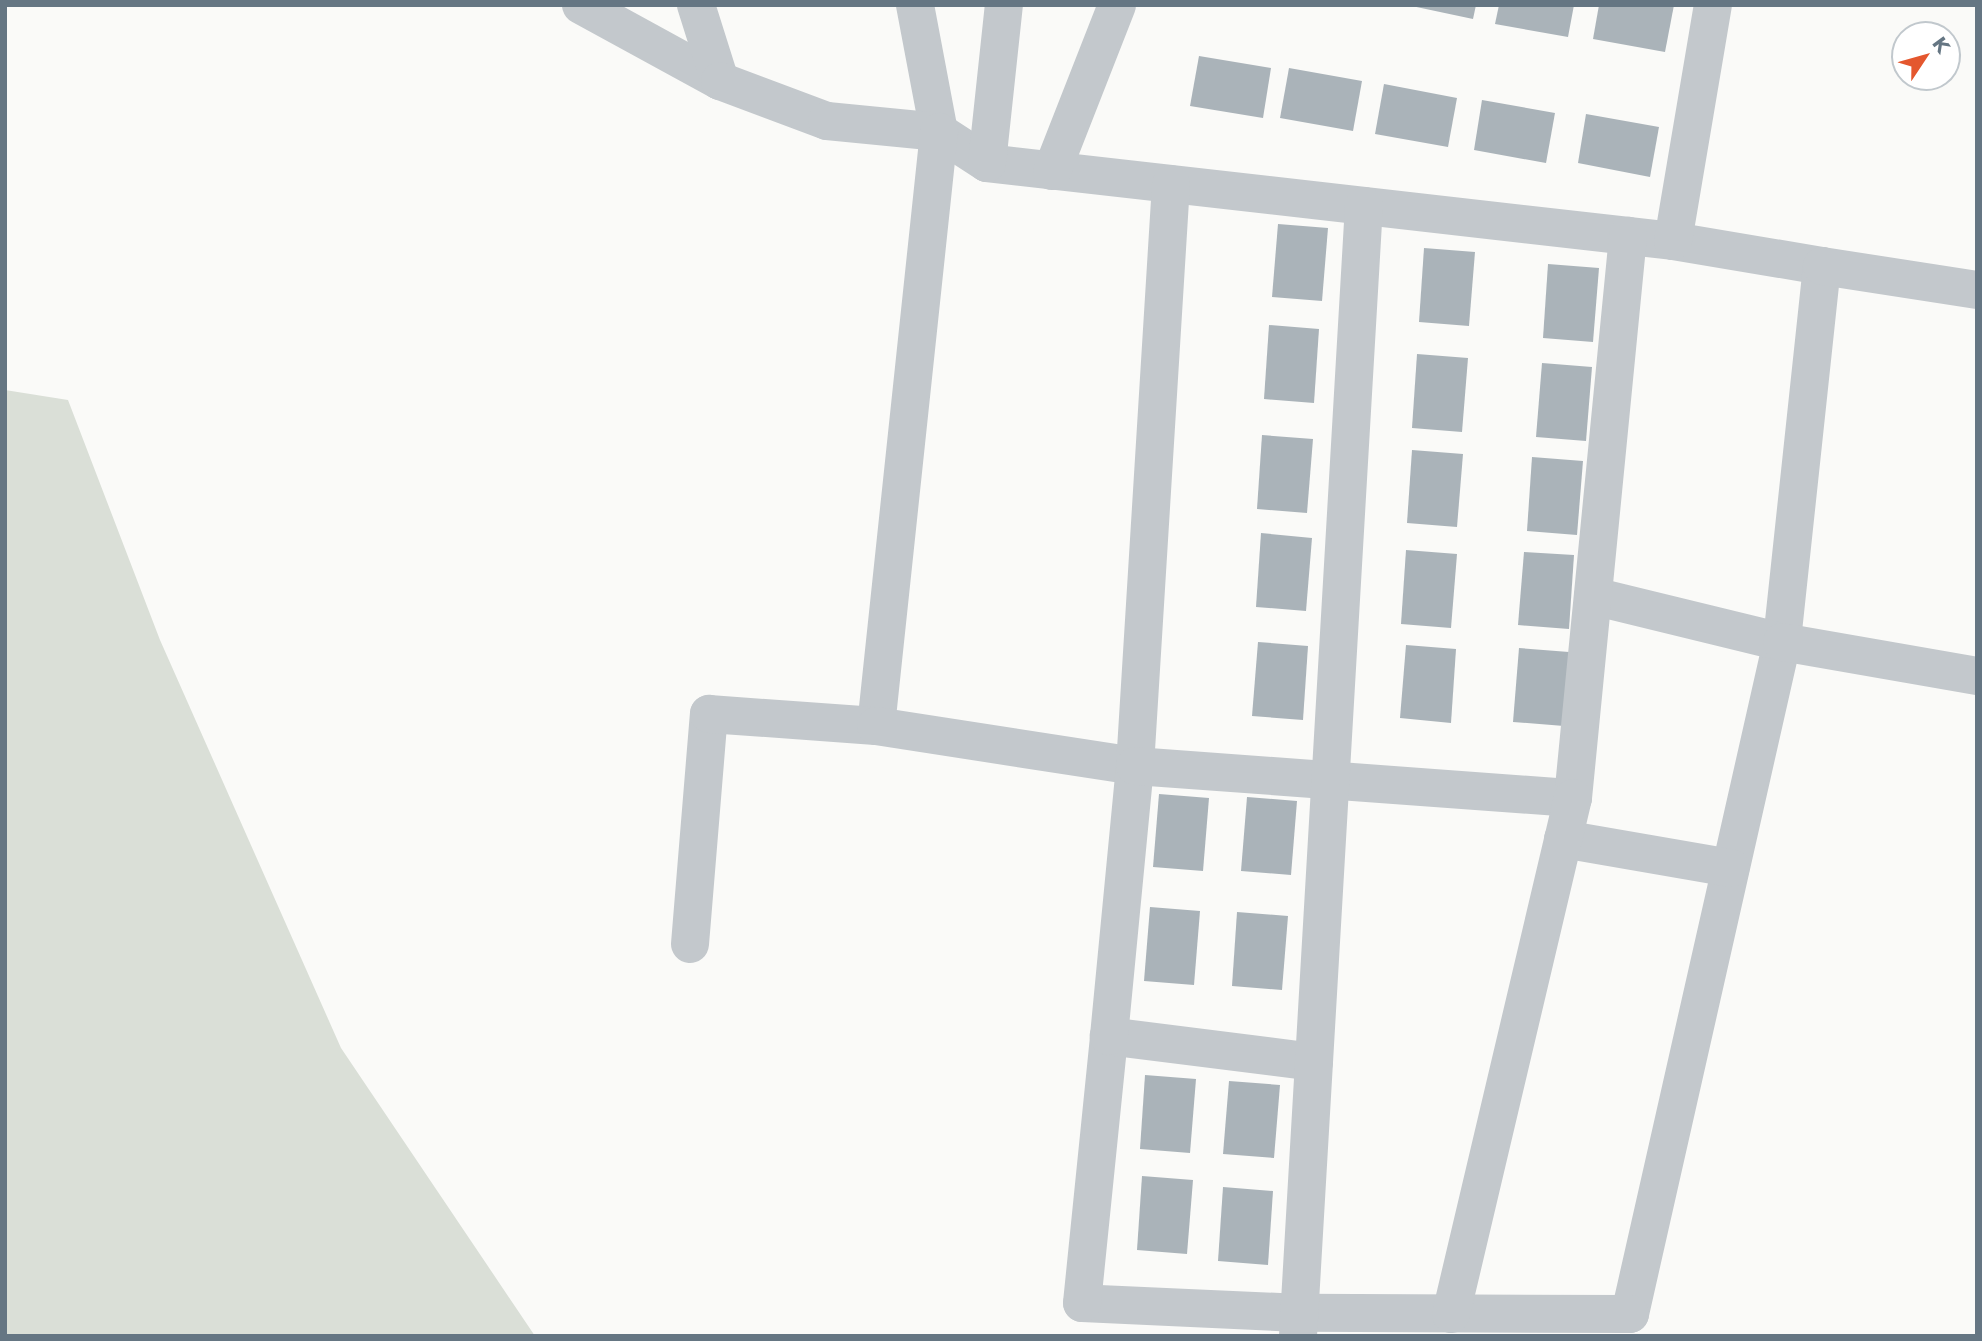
<!DOCTYPE html>
<html>
<head>
<meta charset="utf-8">
<style>
	body { margin:0 }
	#map { position:relative; width:1982px; height:1341px; overflow:hidden; background:#fafaf8; font-family:"DejaVu Sans",sans-serif }
	div>[style] { position:absolute }
	.green>* { inset:0; background:#dadfd7 }
	.building>* { inset:0; background:#aab3b9 }
	.minor>* { height:38px; margin:-19px; padding:0 19px; transform-origin:19px; border-radius:19px; background:#c3c8cc }
	span { translate:-50% -50%; white-space:nowrap; text-align:center; line-height:1.15; -webkit-text-stroke:7px #fff; paint-order:stroke }
	.frame { position:absolute; inset:0; border:7px solid #657683; pointer-events:none }
	.north { position:absolute; left:1891px; top:21px; width:70px; height:70px; box-sizing:border-box; background:#fff; border:2px solid #c1c8cd; border-radius:50%; rotate:54deg; font-size:19px; font-weight:700; line-height:28px; text-align:center; color:#657683 }
	.north::after { content:''; display:block; margin:auto; width:24px; height:32px; background:#e4572e; clip-path:polygon(50% 0,100% 100%,50% 72%,0 100%) }
</style>
</head>
<body>
<div id="map">
	<div class="green">
		<i style="clip-path:polygon(5px 390px,68px 400px,160px 640px,341px 1048px,535px 1336px,5px 1336px)"></i>
	</div>
	<div class="building">
		<i style="clip-path:polygon(1407px 5px,1476px 5px,1473px 19px)"></i>
		<i style="clip-path:polygon(1499px 5px,1574px 5px,1568px 37px,1495px 24px)"></i>
		<i style="clip-path:polygon(1599px 5px,1674px 5px,1665px 52px,1593px 39px)"></i>
		<i style="clip-path:polygon(1199px 56px,1271px 68px,1263px 118px,1190px 106px)"></i>
		<i style="clip-path:polygon(1289px 68px,1362px 81px,1353px 131px,1280px 118px)"></i>
		<i style="clip-path:polygon(1384px 84px,1457px 98px,1448px 147px,1375px 134px)"></i>
		<i style="clip-path:polygon(1482px 100px,1555px 113px,1546px 163px,1474px 150px)"></i>
		<i style="clip-path:polygon(1586px 114px,1659px 127px,1650px 177px,1578px 163px)"></i>
		<i style="clip-path:polygon(1278px 224px,1328px 228px,1322px 301px,1272px 297px)"></i>
		<i style="clip-path:polygon(1424px 248px,1475px 252px,1469px 326px,1419px 322px)"></i>
		<i style="clip-path:polygon(1548px 264px,1599px 268px,1593px 342px,1543px 338px)"></i>
		<i style="clip-path:polygon(1269px 325px,1319px 329px,1314px 403px,1264px 399px)"></i>
		<i style="clip-path:polygon(1417px 354px,1468px 358px,1462px 432px,1412px 428px)"></i>
		<i style="clip-path:polygon(1542px 363px,1592px 367px,1586px 441px,1536px 437px)"></i>
		<i style="clip-path:polygon(1262px 435px,1313px 439px,1307px 513px,1257px 509px)"></i>
		<i style="clip-path:polygon(1412px 450px,1463px 454px,1457px 527px,1407px 523px)"></i>
		<i style="clip-path:polygon(1532px 457px,1583px 461px,1577px 535px,1527px 531px)"></i>
		<i style="clip-path:polygon(1261px 533px,1312px 538px,1306px 611px,1256px 607px)"></i>
		<i style="clip-path:polygon(1406px 550px,1457px 554px,1451px 628px,1401px 624px)"></i>
		<i style="clip-path:polygon(1524px 552px,1574px 555px,1569px 629px,1518px 625px)"></i>
		<i style="clip-path:polygon(1258px 642px,1308px 646px,1303px 720px,1252px 716px)"></i>
		<i style="clip-path:polygon(1406px 645px,1456px 649px,1451px 723px,1400px 718px)"></i>
		<i style="clip-path:polygon(1519px 648px,1569px 652px,1564px 726px,1513px 722px)"></i>
		<i style="clip-path:polygon(1159px 794px,1209px 798px,1203px 871px,1153px 867px)"></i>
		<i style="clip-path:polygon(1247px 797px,1297px 801px,1291px 875px,1241px 871px)"></i>
		<i style="clip-path:polygon(1150px 907px,1200px 911px,1194px 985px,1144px 981px)"></i>
		<i style="clip-path:polygon(1237px 912px,1288px 916px,1282px 990px,1232px 986px)"></i>
		<i style="clip-path:polygon(1145px 1075px,1196px 1079px,1190px 1153px,1140px 1149px)"></i>
		<i style="clip-path:polygon(1229px 1081px,1280px 1085px,1274px 1158px,1223px 1154px)"></i>
		<i style="clip-path:polygon(1142px 1176px,1193px 1180px,1187px 1254px,1137px 1250px)"></i>
		<i style="clip-path:polygon(1223px 1187px,1273px 1191px,1268px 1265px,1218px 1261px)"></i>
	</div>
	<div class="minor">
		<i style="left:581px;top:5px;width:158px;rotate:28.7deg"></i>
		<i style="left:720px;top:81px;width:80px;rotate:-107.5deg"></i>
		<i style="left:915px;top:5px;width:129px;rotate:79.3deg"></i>
		<i style="left:939px;top:132px;width:57px;rotate:32.9deg"></i>
		<i style="left:987px;top:163px;width:690px;rotate:6.49deg"></i>
		<i style="left:1673px;top:241px;width:151px;rotate:9.5deg"></i>
		<i style="left:1822px;top:266px;width:378px;rotate:96.1deg"></i>
		<i style="left:1782px;top:642px;width:689px;rotate:102.75deg"></i>
		<i style="left:1630px;top:1314px;width:330px;rotate:-179.8deg"></i>
		<i style="left:1300px;top:1313px;width:218px;rotate:-177.4deg"></i>
		<i style="left:1082px;top:1303px;width:268px;rotate:-84.2deg"></i>
		<i style="left:720px;top:81px;width:114px;rotate:20.5deg"></i>
		<i style="left:827px;top:121px;width:113px;rotate:5.6deg"></i>
		<i style="left:939px;top:132px;width:597px;rotate:96.05deg"></i>
		<i style="left:987px;top:163px;width:159px;rotate:-83.9deg"></i>
		<i style="left:1052px;top:171px;width:178px;rotate:-68.6deg"></i>
		<i style="left:1673px;top:241px;width:239px;rotate:-80.4deg"></i>
		<i style="left:1822px;top:266px;width:157px;rotate:8.8deg"></i>
		<i style="left:1593px;top:596px;width:195px;rotate:13.7deg"></i>
		<i style="left:1782px;top:642px;width:198px;rotate:9.9deg"></i>
		<i style="left:1563px;top:839px;width:170px;rotate:9.8deg"></i>
		<i style="left:690px;top:944px;width:231px;rotate:-85.3deg"></i>
		<i style="left:709px;top:714px;width:167px;rotate:4.1deg"></i>
		<i style="left:876px;top:726px;width:262px;rotate:8.8deg"></i>
		<i style="left:1135px;top:766px;width:583px;rotate:-86.46deg"></i>
		<i style="left:1314px;top:1062px;width:207px;rotate:-172.8deg"></i>
		<i style="left:1109px;top:1036px;width:271px;rotate:-84.5deg"></i>
		<i style="left:1135px;top:766px;width:439px;rotate:4.2deg"></i>
		<i style="left:1573px;top:798px;width:565px;rotate:-84.41deg"></i>
		<i style="left:1451px;top:1314px;width:530px;rotate:-76.7deg"></i>
		<i style="left:1298px;top:1336px;width:1132px;rotate:-86.66deg"></i>
	</div>
	<div class="frame"></div>
	<div class="north">K</div>
</div>
</body>
</html>
